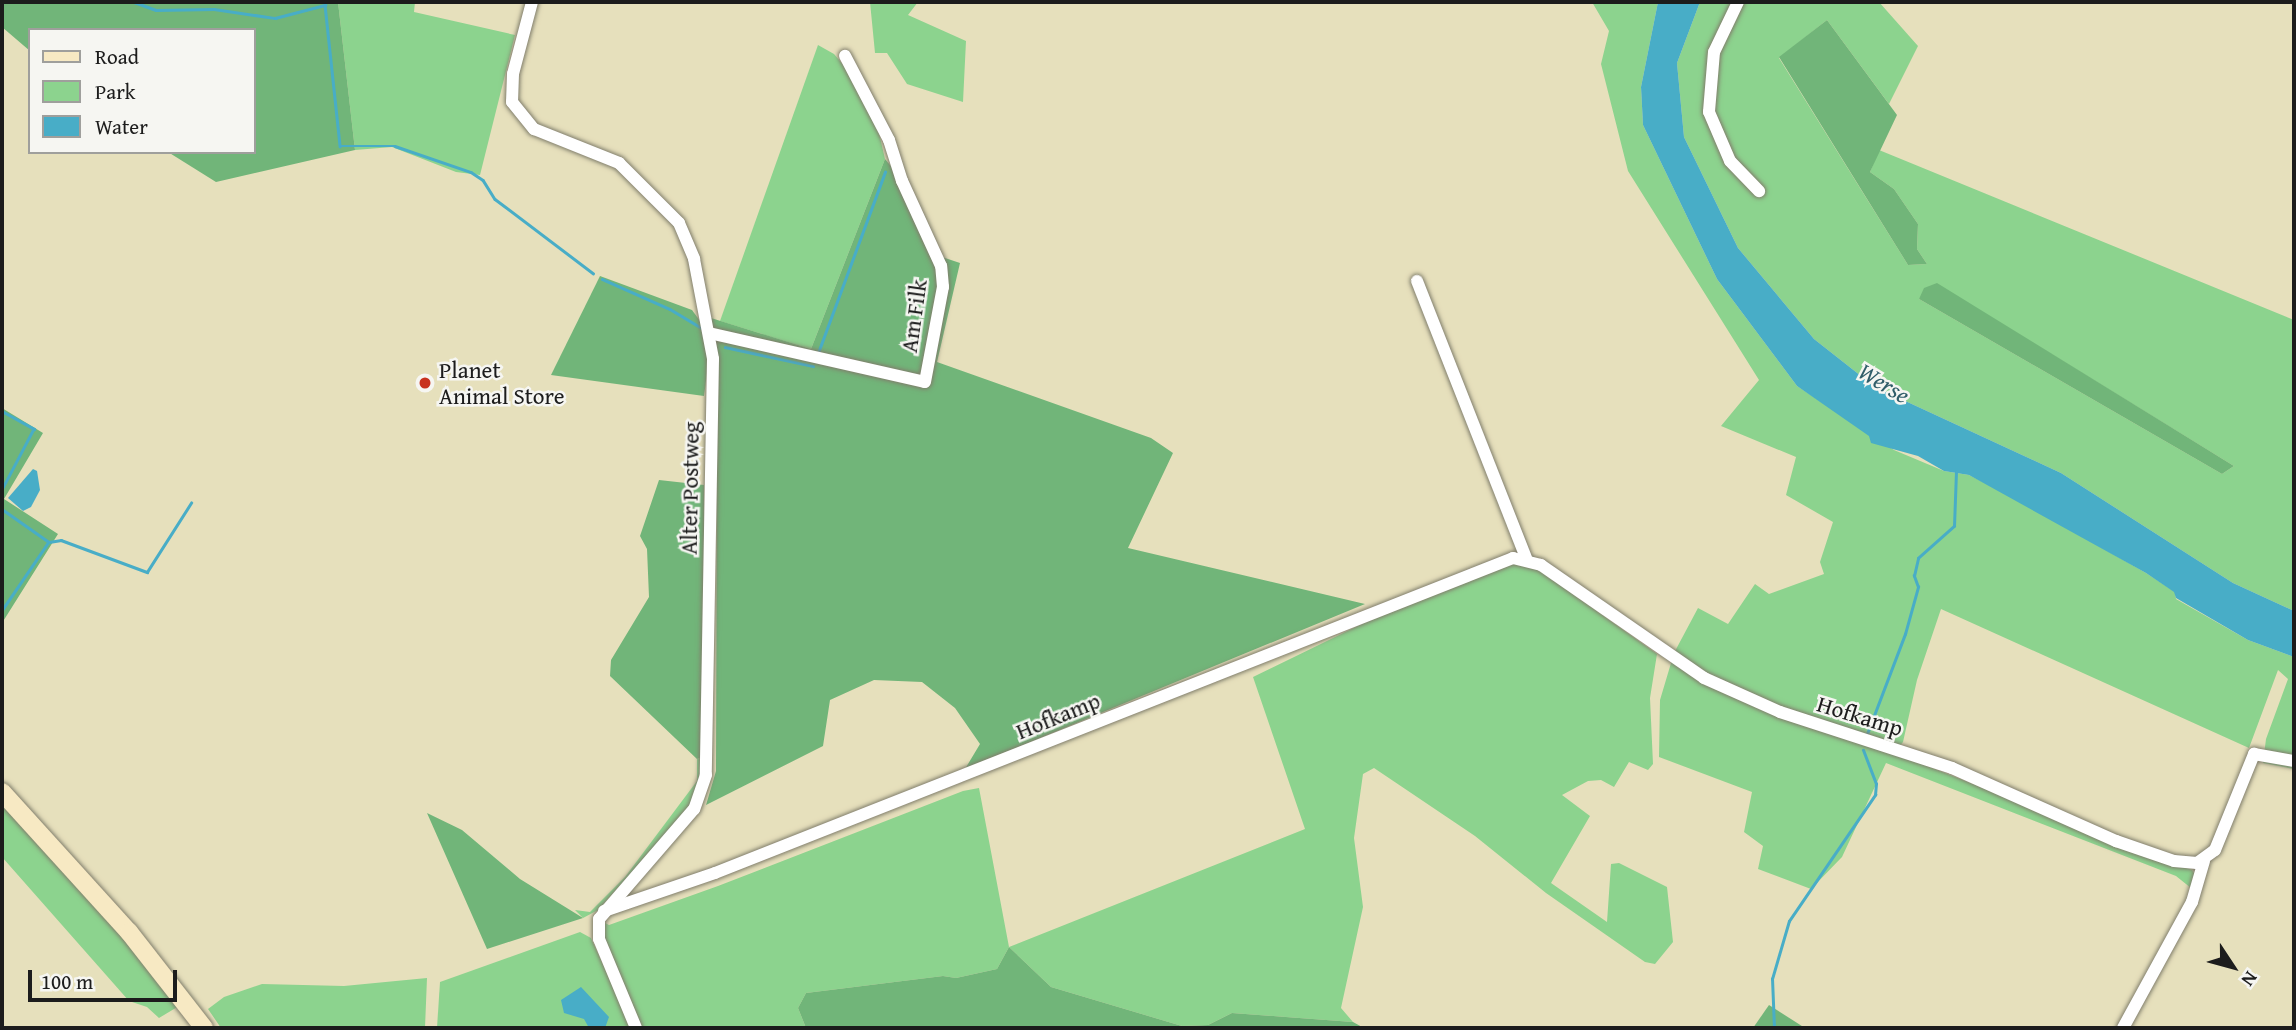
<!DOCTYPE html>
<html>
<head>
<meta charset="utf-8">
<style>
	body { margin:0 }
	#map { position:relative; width:2296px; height:1030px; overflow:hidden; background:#e6e0bc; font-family:"Gentium Book Plus",serif }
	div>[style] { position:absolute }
	.green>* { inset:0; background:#8cd38e }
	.forest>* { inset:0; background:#71b579 }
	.water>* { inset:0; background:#48adc7 }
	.stream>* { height:2.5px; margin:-1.25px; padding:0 1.25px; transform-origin:1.25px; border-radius:1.25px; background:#48adc7 }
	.roads { filter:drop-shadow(0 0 2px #817e6c) drop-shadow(0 0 2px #817e6c) }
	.street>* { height:12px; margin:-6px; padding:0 6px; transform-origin:6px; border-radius:6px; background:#fff }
	.secondary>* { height:18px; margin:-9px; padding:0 9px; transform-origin:9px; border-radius:9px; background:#f7e9c3 }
	.dots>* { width:19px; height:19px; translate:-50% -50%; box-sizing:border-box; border:4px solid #f6f6f2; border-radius:50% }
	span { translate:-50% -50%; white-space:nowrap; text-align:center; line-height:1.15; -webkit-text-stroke:5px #f6f6f2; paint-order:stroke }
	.street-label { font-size:23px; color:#1c1c1c }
	.poi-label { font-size:23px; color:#1c1c1c }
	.left { translate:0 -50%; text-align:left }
	.water-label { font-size:24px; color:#305d69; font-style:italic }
	.frame { position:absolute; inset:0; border:4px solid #1c1c1c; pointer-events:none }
	.legend { position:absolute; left:28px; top:28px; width:228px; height:126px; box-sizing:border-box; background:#f6f6f2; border:2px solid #9f9f9c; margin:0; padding:9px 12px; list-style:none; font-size:21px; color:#1c1c1c }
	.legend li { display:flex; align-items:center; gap:14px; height:35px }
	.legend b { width:35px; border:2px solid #9f9f9c }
	.north { position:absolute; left:2198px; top:932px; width:70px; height:70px; -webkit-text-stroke:5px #f6f6f2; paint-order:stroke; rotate:126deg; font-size:19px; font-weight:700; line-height:28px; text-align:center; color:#1c1c1c }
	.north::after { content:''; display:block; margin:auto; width:24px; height:32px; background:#1c1c1c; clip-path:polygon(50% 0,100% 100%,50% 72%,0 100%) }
	.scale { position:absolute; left:28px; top:970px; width:149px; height:32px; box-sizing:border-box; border:4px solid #1c1c1c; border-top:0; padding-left:9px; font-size:21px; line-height:24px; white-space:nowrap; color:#1c1c1c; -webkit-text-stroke:5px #f6f6f2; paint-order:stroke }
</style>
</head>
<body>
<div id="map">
	<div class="green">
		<i style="clip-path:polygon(338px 2px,415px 2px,414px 12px,515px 35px,480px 175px,456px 172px,392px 147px,355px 150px)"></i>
		<i style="clip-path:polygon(870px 2px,918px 2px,908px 15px,966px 41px,963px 102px,907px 84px,887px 53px,875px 53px)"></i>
		<i style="clip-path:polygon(1592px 2px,1658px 2px,1641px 87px,1643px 125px,1717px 279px,1797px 386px,1894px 450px,1944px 471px,1969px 475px,2011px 496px,2146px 573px,2175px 592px,2176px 599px,2248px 640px,2294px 657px,2294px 769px,2263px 763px,2266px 739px,2288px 679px,2278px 670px,2249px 748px,1941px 609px,1917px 680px,1903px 742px,1894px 753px,2192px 870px,2195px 875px,2191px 888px,2176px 876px,1886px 763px,1842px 857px,1811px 889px,1758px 869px,1763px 846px,1744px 832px,1752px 792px,1659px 757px,1660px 700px,1674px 653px,1698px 608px,1728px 624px,1755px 584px,1769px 594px,1824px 574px,1820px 562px,1833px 522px,1786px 495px,1796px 457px,1721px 426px,1759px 380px,1628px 171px,1601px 64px,1609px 31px)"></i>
		<i style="clip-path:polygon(evenodd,1700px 2px,1879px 2px,1918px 46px,1889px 104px,1827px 20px,1779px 58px,1908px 265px,1927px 264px,1917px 249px,1918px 224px,1894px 189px,1870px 172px,1879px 150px,2294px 320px,2294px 611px,2233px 583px,2061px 473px,1875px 387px,1814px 339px,1738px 248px,1684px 137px,1677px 63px,1700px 2px,1937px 284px,2234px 466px,2222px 474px,1919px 299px,1937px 284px)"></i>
		<i style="clip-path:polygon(818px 45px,834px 54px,851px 74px,876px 120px,885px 159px,811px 349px,720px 321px)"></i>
		<i style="clip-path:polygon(1511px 563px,1539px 570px,1657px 654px,1650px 698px,1653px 764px,1648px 770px,1629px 762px,1614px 787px,1601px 780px,1588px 781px,1562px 795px,1590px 816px,1551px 883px,1607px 922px,1611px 864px,1619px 863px,1667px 887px,1673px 942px,1655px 964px,1645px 962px,1546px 893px,1475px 836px,1374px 768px,1363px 774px,1354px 838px,1363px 907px,1341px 1008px,1353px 1022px,1232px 1013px,1208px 1025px,1182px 1026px,1051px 987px,1009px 947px,997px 969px,956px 978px,943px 976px,806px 993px,798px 1008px,806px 1028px,639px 1028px,605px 941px,603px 922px,609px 925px,718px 886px,963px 791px,979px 788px,1009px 947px,1305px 829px,1253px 677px,1372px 619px)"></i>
		<i style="clip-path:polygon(702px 757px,701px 778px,692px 805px,598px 910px,583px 918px,575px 910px,590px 912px,625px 877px,697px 781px,697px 759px)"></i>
		<i style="clip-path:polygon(2px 805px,124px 937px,179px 1006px,159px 1018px,147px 1007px,129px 1001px,2px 857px)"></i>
		<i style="clip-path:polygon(580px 932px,591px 938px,632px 1028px,437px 1028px,440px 982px)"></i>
		<i style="clip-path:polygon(427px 978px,425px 1028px,221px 1028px,208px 1009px,224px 997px,262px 984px,344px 986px)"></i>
	</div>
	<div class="forest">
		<i style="clip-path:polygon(2px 2px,338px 2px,355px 150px,216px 182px,168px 152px,254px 152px,254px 30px,30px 30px,30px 51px,2px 27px)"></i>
		<i style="clip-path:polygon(1827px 20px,1897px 115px,1870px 172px,1894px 189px,1918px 224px,1917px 249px,1927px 264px,1908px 265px,1779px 57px)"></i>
		<i style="clip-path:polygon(885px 159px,895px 171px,930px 253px,960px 263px,937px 362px,1151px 438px,1173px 453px,1128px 548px,1365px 604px,965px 769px,980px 744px,955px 708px,922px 682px,874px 680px,830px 700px,823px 746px,706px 805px,716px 771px,717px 420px,711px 318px,811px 349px)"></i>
		<i style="clip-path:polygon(600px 276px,692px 310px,703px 325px,709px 358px,704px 396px,551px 375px)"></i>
		<i style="clip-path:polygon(1937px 283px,2234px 466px,2222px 474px,1919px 299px,1924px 288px)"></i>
		<i style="clip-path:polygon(2px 408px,43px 433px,4px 499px,58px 534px,2px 623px)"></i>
		<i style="clip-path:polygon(659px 480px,704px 485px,704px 706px,702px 757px,697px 759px,610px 676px,611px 660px,649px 597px,647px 549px,640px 536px)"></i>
		<i style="clip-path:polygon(427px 813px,462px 830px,520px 879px,583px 918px,487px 949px)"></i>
		<i style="clip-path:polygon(1009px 947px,1051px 987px,1182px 1026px,1208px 1025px,1232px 1013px,1353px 1022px,1364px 1028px,806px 1028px,798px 1008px,806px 993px,943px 976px,956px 978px,997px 969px)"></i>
		<i style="clip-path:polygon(1769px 1005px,1805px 1028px,1753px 1028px)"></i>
	</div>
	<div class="water">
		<i style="clip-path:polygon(1658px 2px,1700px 2px,1677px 63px,1684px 137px,1738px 248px,1814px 339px,1875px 387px,2061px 473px,2233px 583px,2294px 611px,2294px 657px,2248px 640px,2176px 598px,2174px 592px,2146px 573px,1969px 475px,1944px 471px,1918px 456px,1871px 443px,1869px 436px,1797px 386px,1717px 279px,1643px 125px,1641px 87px)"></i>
		<i style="clip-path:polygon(33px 469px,37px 471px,40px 490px,31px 507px,23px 511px,8px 498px)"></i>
		<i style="clip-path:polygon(581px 987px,609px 1017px,605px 1028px,589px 1028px,584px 1019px,564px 1013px,561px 1000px)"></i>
	</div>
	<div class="stream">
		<i style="left:134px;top:2px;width:23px;rotate:20deg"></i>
		<i style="left:156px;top:10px;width:58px;rotate:-1deg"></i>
		<i style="left:214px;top:9px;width:62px;rotate:8.4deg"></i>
		<i style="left:275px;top:18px;width:52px;rotate:-14.6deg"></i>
		<i style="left:325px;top:5px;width:142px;rotate:83.9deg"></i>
		<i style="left:340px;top:146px;width:55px"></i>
		<i style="left:395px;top:146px;width:80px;rotate:18.9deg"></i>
		<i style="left:471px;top:172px;width:14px;rotate:34deg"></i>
		<i style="left:483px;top:180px;width:22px;rotate:58deg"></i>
		<i style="left:495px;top:199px;width:123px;rotate:37.1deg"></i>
		<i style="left:602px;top:279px;width:74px;rotate:23.8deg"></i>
		<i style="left:670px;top:309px;width:39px;rotate:31deg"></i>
		<i style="left:725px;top:347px;width:90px;rotate:12.2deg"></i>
		<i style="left:818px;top:353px;width:193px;rotate:-69.7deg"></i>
		<i style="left:2px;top:411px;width:37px;rotate:29deg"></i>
		<i style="left:34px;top:429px;width:69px;rotate:117.7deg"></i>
		<i style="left:2px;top:509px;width:57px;rotate:35.1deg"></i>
		<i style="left:49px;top:542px;width:83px;rotate:124.3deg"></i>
		<i style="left:49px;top:542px;width:12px;rotate:-9deg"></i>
		<i style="left:61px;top:540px;width:92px;rotate:20.4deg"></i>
		<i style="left:147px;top:572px;width:82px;rotate:-57.5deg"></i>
		<i style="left:1867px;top:734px;width:107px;rotate:-69.2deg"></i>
		<i style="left:1905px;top:634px;width:49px;rotate:-74.5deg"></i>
		<i style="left:1918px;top:587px;width:12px;rotate:-110deg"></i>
		<i style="left:1914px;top:576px;width:18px;rotate:-77deg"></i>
		<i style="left:1918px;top:558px;width:48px;rotate:-41.6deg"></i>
		<i style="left:1954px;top:526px;width:54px;rotate:-87.9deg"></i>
		<i style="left:1774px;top:1028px;width:49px;rotate:-92.3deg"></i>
		<i style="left:1772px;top:979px;width:60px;rotate:-73.7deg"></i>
		<i style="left:1789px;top:921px;width:153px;rotate:-55.7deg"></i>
		<i style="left:1875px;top:795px;width:11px;rotate:-85deg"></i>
		<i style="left:1876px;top:784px;width:36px;rotate:-111deg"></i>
	</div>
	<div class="roads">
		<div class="street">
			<i style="left:532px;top:2px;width:74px;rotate:104.8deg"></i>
			<i style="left:513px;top:74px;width:28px;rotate:92deg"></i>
			<i style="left:512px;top:102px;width:35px;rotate:51deg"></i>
			<i style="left:534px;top:129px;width:92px;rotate:21.8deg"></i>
			<i style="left:619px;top:163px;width:85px;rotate:45deg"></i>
			<i style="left:679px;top:223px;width:39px;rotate:67deg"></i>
			<i style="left:694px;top:259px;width:102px;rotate:79.2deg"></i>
			<i style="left:713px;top:359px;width:416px;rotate:91deg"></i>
			<i style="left:706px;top:775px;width:36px;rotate:109deg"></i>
			<i style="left:694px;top:809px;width:145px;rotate:130.8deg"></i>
			<i style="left:599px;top:919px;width:20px;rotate:90deg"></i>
			<i style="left:599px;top:939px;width:96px;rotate:67.4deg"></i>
			<i style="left:1738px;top:2px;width:55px;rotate:115.6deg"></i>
			<i style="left:1714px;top:52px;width:60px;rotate:94.8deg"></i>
			<i style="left:1709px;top:112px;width:53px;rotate:66.8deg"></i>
			<i style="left:1730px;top:161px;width:42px;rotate:46deg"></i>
			<i style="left:1417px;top:281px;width:298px;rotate:68.5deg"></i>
			<i style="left:709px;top:333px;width:221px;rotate:12.8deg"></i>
			<i style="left:925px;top:382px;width:97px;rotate:-79.3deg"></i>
			<i style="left:943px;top:287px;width:21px;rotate:-95deg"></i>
			<i style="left:941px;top:266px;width:94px;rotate:-114.6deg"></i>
			<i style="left:902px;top:181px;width:43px;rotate:-107.6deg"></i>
			<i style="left:889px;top:140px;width:95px;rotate:-117.6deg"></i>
			<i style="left:604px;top:911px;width:117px;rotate:-18.9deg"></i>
			<i style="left:715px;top:873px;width:858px;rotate:-21.54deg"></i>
			<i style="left:1513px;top:558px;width:29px;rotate:14deg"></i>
			<i style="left:1541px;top:565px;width:198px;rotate:34.7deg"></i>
			<i style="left:1704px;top:678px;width:83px;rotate:24.1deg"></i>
			<i style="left:1780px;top:712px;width:181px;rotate:18deg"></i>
			<i style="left:1952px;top:768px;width:180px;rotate:24deg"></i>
			<i style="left:2116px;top:841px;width:61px;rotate:19deg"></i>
			<i style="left:2174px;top:861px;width:23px;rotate:5deg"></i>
			<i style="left:2197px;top:863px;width:22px;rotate:-36deg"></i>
			<i style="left:2215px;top:850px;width:104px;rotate:-67.9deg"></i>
			<i style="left:2254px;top:754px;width:41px;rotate:9.9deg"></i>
			<i style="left:2123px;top:1028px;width:144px;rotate:-61.3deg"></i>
			<i style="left:2192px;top:902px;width:43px;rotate:-73.7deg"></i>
		</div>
		<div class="secondary">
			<i style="left:2px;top:792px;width:189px;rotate:47.8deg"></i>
			<i style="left:129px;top:932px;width:122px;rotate:52deg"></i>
		</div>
	</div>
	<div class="dots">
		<i style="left:425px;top:383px;background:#c8321e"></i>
	</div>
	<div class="street-label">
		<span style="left:914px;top:316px;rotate:-82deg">Am Filk</span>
		<span style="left:690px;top:488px;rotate:-89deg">Alter Postweg</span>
		<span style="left:1058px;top:716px;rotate:-22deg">Hofkamp</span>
		<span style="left:1860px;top:716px;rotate:17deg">Hofkamp</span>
	</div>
	<div class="poi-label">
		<span class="left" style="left:439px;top:383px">Planet<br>Animal Store</span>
	</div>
	<div class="water-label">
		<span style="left:1884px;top:383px;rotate:31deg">Werse</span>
	</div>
	<div class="frame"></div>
	<ul class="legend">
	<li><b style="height:9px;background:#f7e9c3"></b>Road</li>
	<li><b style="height:19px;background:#8cd38e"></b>Park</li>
	<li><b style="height:19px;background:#48adc7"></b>Water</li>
	</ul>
	<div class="north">N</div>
	<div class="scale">100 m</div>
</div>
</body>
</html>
